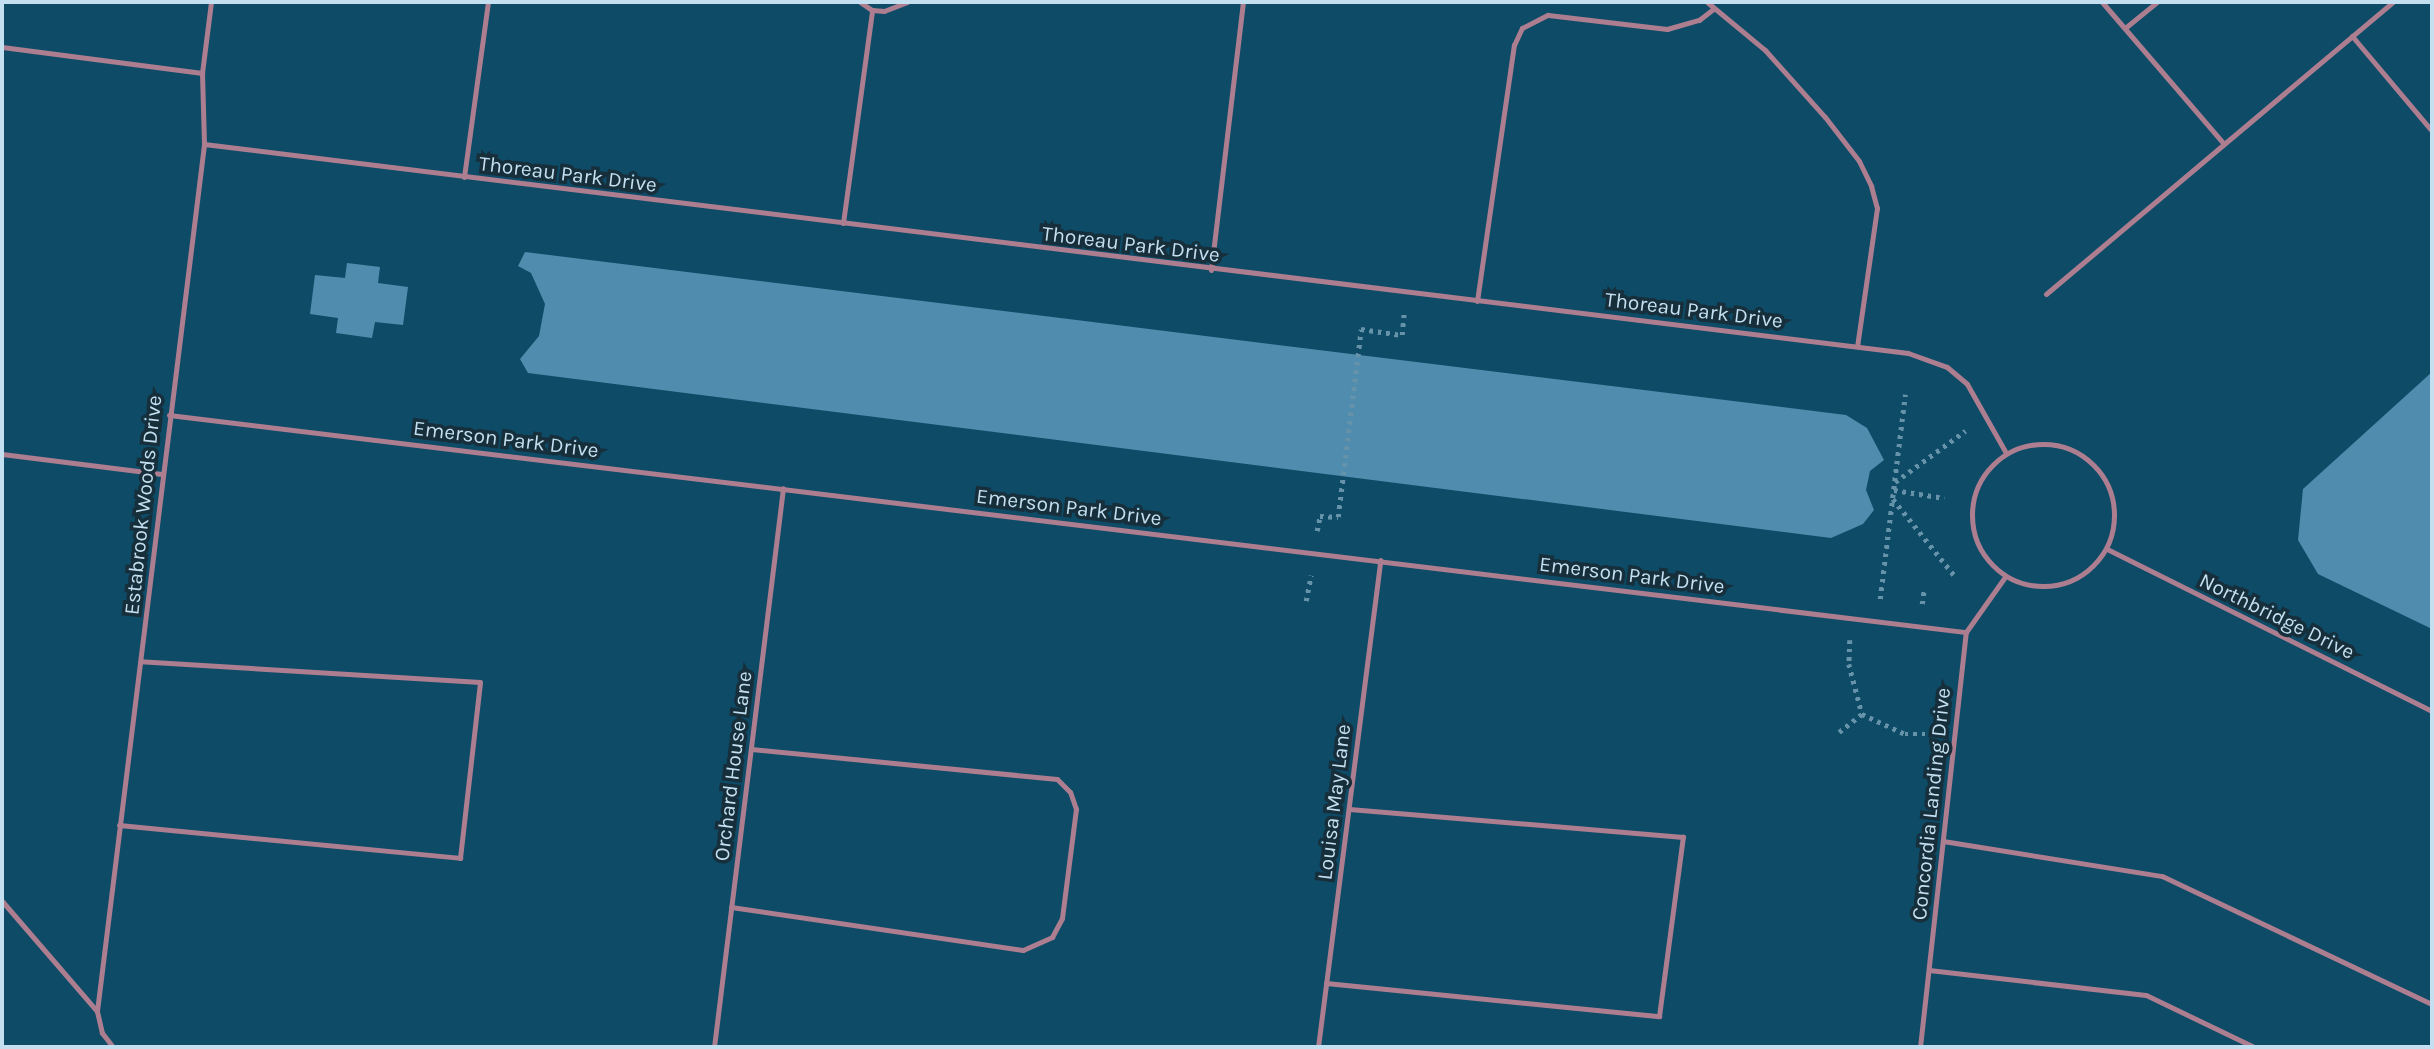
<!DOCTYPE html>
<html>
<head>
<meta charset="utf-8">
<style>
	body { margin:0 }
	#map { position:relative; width:2434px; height:1049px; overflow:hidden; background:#0e4b67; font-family:Karla,sans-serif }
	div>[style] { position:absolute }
	.water>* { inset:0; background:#508cae }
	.path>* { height:4.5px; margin-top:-2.25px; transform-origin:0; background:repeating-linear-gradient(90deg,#6693a9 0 3.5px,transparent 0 8.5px) }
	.service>* { height:5px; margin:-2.5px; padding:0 2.5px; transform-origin:2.5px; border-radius:2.5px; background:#ad7e90 }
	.service>.ring { margin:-2.5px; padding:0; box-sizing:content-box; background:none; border:5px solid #ad7e90; border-radius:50% }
	span { translate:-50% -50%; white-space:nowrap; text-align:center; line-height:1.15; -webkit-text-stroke:7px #172e3b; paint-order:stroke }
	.street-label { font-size:21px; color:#c3dff0 }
	.frame { position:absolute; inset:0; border:4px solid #c3dff0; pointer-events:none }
</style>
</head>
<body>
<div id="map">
	<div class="water">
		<i style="clip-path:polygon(525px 252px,1846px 415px,1867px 428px,1884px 460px,1870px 471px,1866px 490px,1874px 510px,1863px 524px,1831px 538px,528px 373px,520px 359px,539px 336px,545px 304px,531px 273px,518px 266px)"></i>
		<i style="clip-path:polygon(347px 263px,380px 267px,378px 283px,408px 287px,403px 325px,375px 322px,372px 338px,336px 333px,338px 318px,310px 314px,315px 275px,345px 278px)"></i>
		<i style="clip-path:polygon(2432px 372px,2432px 629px,2318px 574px,2298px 540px,2303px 489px)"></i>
	</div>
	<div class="path">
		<i style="left:1895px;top:482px;width:87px;rotate:-36.1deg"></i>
		<i style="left:1894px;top:490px;width:51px;rotate:9.1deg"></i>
		<i style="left:1893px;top:499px;width:99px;rotate:51.2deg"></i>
		<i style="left:1317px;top:531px;width:15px;rotate:-79deg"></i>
		<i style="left:1320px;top:516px;width:18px;rotate:3deg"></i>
		<i style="left:1338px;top:517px;width:189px;rotate:-83deg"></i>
		<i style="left:1361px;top:329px;width:41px;rotate:8.3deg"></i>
		<i style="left:1402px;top:335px;width:24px;rotate:-85deg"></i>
		<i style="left:1880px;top:599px;width:206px;rotate:-83deg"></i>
		<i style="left:1306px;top:601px;width:26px;rotate:-79deg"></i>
		<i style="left:1922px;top:604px;width:15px;rotate:-82deg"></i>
		<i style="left:1850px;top:640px;width:24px;rotate:92deg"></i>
		<i style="left:1849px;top:664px;width:52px;rotate:75.4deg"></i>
		<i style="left:1862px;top:714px;width:47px;rotate:24.9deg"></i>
		<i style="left:1905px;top:734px;width:28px"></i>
		<i style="left:1839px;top:732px;width:29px;rotate:-38deg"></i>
	</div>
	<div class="service">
		<i style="left:860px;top:2px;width:14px;rotate:34deg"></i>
		<i style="left:1707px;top:2px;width:75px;rotate:39.6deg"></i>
		<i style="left:1765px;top:50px;width:90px;rotate:48.2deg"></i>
		<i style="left:1825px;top:117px;width:56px;rotate:52.3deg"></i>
		<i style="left:1859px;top:161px;width:28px;rotate:64deg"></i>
		<i style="left:1871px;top:186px;width:23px;rotate:75deg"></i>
		<i style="left:1877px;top:208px;width:139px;rotate:98.2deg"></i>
		<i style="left:2102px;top:2px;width:187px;rotate:49.3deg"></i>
		<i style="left:2125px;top:28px;width:41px;rotate:-39.1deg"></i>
		<i style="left:2352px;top:36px;width:124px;rotate:49.9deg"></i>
		<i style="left:2px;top:47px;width:202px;rotate:7.4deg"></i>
		<i style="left:204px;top:144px;width:1717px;rotate:6.99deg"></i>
		<i style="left:1908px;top:353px;width:41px;rotate:19.7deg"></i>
		<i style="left:1947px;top:367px;width:26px;rotate:40deg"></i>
		<i style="left:1967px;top:384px;width:79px;rotate:60.5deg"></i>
		<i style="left:464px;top:177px;width:177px;rotate:-82.2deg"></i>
		<i style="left:843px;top:223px;width:215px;rotate:-82.2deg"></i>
		<i style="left:872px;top:10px;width:12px;rotate:5deg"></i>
		<i style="left:884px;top:11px;width:25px;rotate:-21deg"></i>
		<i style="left:1211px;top:270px;width:270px;rotate:-83.2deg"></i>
		<i style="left:2046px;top:294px;width:454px;rotate:-40.1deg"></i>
		<i style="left:1477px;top:301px;width:259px;rotate:-81.8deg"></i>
		<i style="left:1514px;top:45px;width:19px;rotate:-65deg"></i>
		<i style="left:1522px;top:28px;width:29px;rotate:-27deg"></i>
		<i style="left:1548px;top:15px;width:120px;rotate:6.7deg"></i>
		<i style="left:1667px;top:29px;width:33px;rotate:-16deg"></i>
		<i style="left:1699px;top:20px;width:18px;rotate:-38deg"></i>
		<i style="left:169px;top:415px;width:1810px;rotate:6.89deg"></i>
		<i class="ring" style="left:1972px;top:444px;width:137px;height:137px"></i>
		<i style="left:2px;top:454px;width:161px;rotate:7.1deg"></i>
		<i style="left:2107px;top:549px;width:363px;rotate:26.5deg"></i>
		<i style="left:119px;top:825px;width:343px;rotate:5.5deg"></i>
		<i style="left:460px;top:858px;width:177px;rotate:-83.5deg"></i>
		<i style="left:480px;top:682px;width:340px;rotate:-176.5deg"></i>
		<i style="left:1943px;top:841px;width:222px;rotate:9.1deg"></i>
		<i style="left:2162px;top:876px;width:299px;rotate:25.4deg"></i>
		<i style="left:2px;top:901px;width:145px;rotate:49.2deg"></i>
		<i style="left:731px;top:907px;width:295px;rotate:8.4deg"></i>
		<i style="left:1023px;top:950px;width:32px;rotate:-24deg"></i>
		<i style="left:1052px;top:937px;width:21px;rotate:-62deg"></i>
		<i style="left:1062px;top:918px;width:110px;rotate:-82.7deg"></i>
		<i style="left:1076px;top:809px;width:18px;rotate:-109deg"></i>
		<i style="left:1070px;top:792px;width:18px;rotate:-135deg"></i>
		<i style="left:1057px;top:779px;width:307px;rotate:-174.4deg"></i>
		<i style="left:1929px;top:970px;width:218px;rotate:6.6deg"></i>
		<i style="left:2146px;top:995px;width:120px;rotate:25.7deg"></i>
		<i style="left:1326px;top:983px;width:335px;rotate:5.7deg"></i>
		<i style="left:1659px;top:1016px;width:181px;rotate:-82.4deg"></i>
		<i style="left:1683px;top:837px;width:335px;rotate:-175.2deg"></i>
		<i style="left:113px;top:1047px;width:18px;rotate:-128deg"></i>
		<i style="left:102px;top:1033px;width:23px;rotate:-103deg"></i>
		<i style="left:97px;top:1011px;width:874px;rotate:-82.96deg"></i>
		<i style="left:204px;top:144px;width:71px;rotate:-91.6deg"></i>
		<i style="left:202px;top:73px;width:72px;rotate:-82.8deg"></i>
		<i style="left:714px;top:1047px;width:563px;rotate:-82.96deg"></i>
		<i style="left:1318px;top:1047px;width:491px;rotate:-82.7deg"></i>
		<i style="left:1920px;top:1047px;width:418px;rotate:-83.7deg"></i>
		<i style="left:1966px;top:632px;width:67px;rotate:-54.7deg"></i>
	</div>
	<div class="street-label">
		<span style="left:568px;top:174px;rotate:7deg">Thoreau Park Drive</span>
		<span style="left:1131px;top:244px;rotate:7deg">Thoreau Park Drive</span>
		<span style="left:1694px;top:310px;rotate:7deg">Thoreau Park Drive</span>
		<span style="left:506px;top:439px;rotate:7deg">Emerson Park Drive</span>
		<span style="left:143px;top:505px;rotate:-84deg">Estabrook Woods Drive</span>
		<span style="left:1069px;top:507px;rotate:7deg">Emerson Park Drive</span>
		<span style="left:1632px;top:575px;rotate:7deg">Emerson Park Drive</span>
		<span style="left:2277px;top:616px;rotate:26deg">Northbridge Drive</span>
		<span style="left:733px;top:766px;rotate:-83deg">Orchard House Lane</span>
		<span style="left:1334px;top:802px;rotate:-83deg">Louisa May Lane</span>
		<span style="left:1931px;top:804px;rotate:-84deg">Concordia Landing Drive</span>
	</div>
	<div class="frame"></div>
</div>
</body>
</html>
